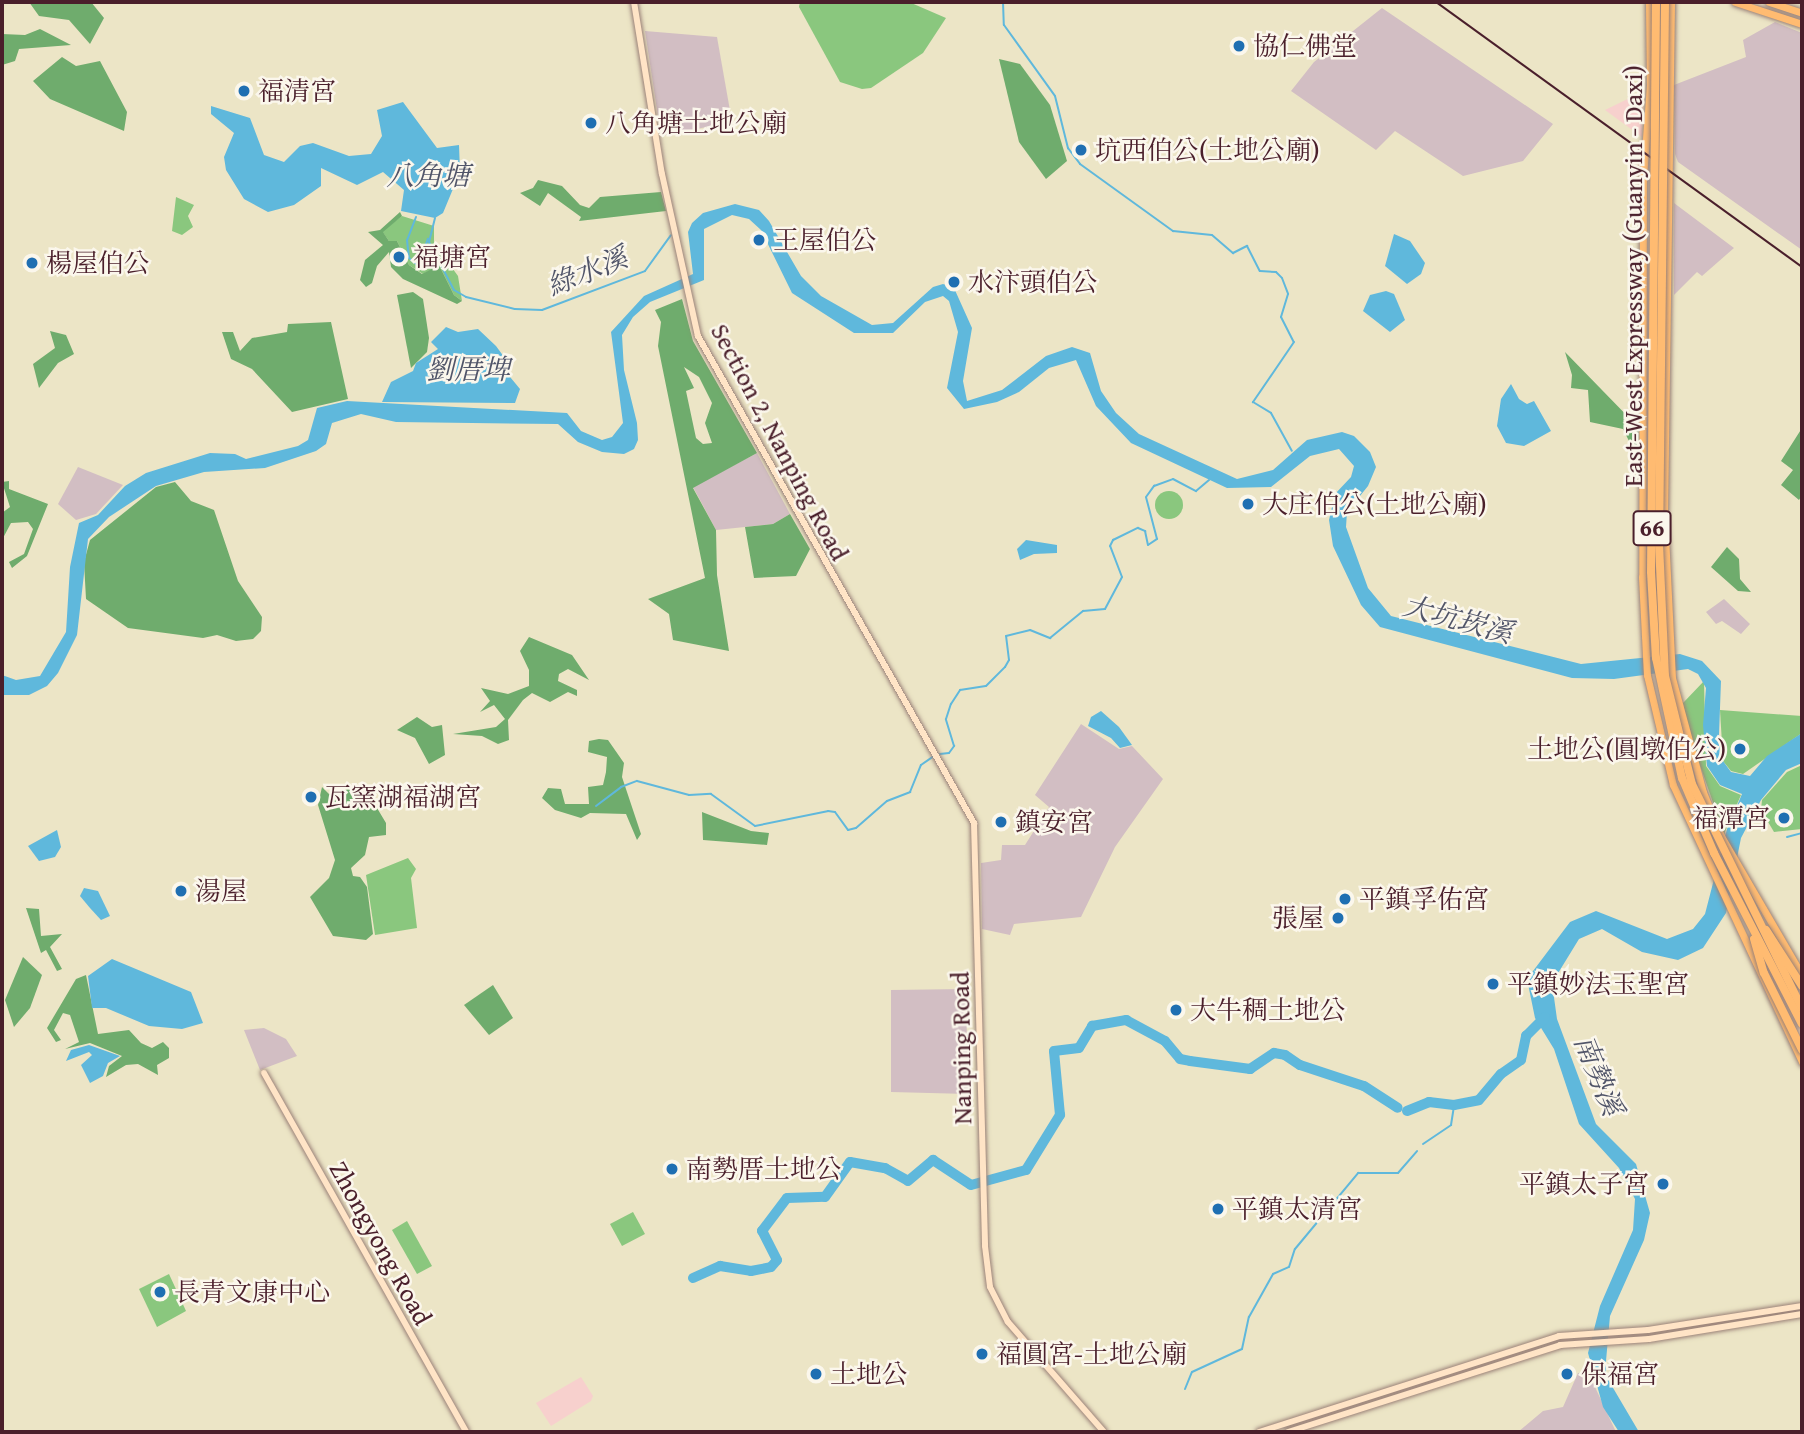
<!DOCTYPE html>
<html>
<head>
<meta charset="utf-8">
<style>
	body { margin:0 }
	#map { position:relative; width:1804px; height:1434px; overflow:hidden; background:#ece5c6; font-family:"Gentium Book Plus","Noto Serif TC",serif }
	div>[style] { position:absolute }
	.built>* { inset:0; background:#f7d0cd }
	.industrial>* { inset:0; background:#d2bec3 }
	.green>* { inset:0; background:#8ac77e }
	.round { border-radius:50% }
	.forest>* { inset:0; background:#6fac6d }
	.water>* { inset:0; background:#5fb8dc }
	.stream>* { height:2px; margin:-1px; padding:0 1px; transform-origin:1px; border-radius:1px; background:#5fb8dc }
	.river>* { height:10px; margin:-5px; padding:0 5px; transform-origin:5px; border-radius:5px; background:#5fb8dc }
	.roads { filter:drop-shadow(0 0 2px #9b8278) drop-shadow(0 0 2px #9b8278) }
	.secondary>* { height:6px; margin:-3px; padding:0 3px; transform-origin:3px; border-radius:3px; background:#ffe4c6 }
	.primary>* { height:7px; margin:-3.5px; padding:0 3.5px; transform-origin:3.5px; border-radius:3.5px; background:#ffbb71 }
	.rail>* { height:2px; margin:-1px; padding:0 1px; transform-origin:1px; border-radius:1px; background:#4a1f2b }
	.bridges { filter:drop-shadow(0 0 2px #9b8278) drop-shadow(0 0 2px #9b8278) }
	.highway-bridge>* { height:8px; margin:-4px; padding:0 4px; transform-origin:4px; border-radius:4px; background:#ffbb71 }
	.dots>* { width:19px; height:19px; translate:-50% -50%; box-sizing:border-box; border:4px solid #fbf7ec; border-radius:50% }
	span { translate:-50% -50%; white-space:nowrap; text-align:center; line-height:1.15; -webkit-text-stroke:5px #fbf7ec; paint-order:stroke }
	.shield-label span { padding:2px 5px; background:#fbf7ec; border:2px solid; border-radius:5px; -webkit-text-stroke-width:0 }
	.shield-label { font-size:24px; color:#4a1f2b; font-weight:700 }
	.poi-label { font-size:26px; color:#4a1f2b }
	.left { translate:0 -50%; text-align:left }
	.right { translate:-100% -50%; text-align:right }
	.street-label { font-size:26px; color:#4a1f2b }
	.water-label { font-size:28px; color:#515569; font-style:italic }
	.frame { position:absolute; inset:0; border:4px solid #4a1f2b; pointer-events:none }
</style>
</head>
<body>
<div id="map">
	<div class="built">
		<i style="clip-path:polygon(1642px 92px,1643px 95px,1642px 137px,1605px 110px)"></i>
		<i style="clip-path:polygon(581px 1377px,593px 1396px,591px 1401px,551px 1426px,536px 1403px)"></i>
	</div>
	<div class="industrial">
		<i style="clip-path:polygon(1382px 8px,1553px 124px,1523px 161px,1463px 176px,1395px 131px,1376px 150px,1291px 91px,1314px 62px)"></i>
		<i style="clip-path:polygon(1775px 22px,1802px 33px,1802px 250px,1678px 162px,1675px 154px,1674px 85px,1746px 57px,1743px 40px)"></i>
		<i style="clip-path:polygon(645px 31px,717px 37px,732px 122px,661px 136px)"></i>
		<i style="clip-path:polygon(1674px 203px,1734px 248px,1702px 276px,1697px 272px,1674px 295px)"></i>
		<i style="clip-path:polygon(757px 453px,790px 514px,773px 524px,716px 530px,693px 487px)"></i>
		<i style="clip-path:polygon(78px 467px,123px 485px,96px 514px,76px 520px,58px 504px)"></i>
		<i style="clip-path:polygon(1724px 599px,1750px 624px,1741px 634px,1722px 621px,1716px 624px,1706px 612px)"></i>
		<i style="clip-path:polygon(1081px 724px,1119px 749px,1132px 746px,1163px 779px,1115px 847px,1081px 917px,1014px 924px,1010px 935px,982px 929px,981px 863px,1001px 860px,1002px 845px,1025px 845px,1049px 807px,1035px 795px)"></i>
		<i style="clip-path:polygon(966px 989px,968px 1094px,891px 1092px,891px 990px)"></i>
		<i style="clip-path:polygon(264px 1028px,286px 1039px,297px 1056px,260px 1070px,244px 1030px)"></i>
		<i style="clip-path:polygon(1588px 1372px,1616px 1432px,1518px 1432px,1543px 1411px,1563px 1407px,1578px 1373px)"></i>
	</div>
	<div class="green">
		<i style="clip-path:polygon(800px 2px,909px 2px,946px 18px,923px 53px,871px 88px,862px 89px,840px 82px,799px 7px)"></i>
		<i style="clip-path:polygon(176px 197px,194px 205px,188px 216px,193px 227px,182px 235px,172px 231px)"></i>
		<i style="clip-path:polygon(402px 216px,434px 226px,434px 243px,458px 276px,462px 301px,454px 295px,439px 265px,423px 274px,409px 265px,397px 241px,389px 241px,382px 231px)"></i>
		<i class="round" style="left:1155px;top:491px;width:28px;height:28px"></i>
		<i style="clip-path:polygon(1704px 681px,1706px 766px,1720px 786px,1741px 795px,1724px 834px,1688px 731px,1683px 703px)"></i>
		<i style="clip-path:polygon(1720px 710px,1802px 716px,1802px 733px,1743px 774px,1731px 771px,1723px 761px)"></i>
		<i style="clip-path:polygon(1802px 765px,1802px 829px,1774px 832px,1761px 810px,1762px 800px,1787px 772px)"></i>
		<i style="clip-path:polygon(408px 858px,416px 869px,411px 878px,417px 928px,375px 935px,366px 875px)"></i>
		<i style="clip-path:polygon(633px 1212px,645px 1234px,622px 1246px,610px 1224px)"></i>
		<i style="clip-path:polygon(407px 1221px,432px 1266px,417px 1274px,392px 1230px)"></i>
		<i style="clip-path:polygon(169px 1274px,186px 1311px,157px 1327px,139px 1289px)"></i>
	</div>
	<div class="forest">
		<i style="clip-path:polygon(29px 2px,91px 2px,104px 18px,90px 44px,69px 20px,39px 16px)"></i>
		<i style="clip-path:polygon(40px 29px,71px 45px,19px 49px,15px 61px,2px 65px,2px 34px,25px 35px)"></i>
		<i style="clip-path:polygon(62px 57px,76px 66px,100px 61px,127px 112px,124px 131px,50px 99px,33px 81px)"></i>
		<i style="clip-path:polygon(999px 59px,1020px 64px,1050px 105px,1067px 161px,1046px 179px,1019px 142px)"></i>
		<i style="clip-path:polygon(538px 180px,562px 186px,580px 205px,589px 208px,600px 197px,661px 192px,666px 211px,579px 221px,581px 217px,548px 193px,540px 206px,520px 193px,533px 188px)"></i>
		<i style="clip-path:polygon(400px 212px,402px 216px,383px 232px,389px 241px,397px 241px,409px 265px,422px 274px,439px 265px,454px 295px,462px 301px,457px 304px,403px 279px,391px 267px,389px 252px,377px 266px,372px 283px,366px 287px,360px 280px,365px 260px,383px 245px,368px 232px,380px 230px)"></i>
		<i style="clip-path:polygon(413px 292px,423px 299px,429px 338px,427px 352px,411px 368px,397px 295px)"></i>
		<i style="clip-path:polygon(evenodd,682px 299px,693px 341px,757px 453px,693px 488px,716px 530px,717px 575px,729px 651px,673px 640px,669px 614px,648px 599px,705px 578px,658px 346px,661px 322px,655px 310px,682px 299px,684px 367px,699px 377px,712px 403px,705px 423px,712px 443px,703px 444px,696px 438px,686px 391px,694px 388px,684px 367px)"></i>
		<i style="clip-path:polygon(331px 322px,348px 399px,292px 412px,252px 369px,231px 359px,222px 332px,233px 332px,240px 351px,252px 338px,287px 332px,288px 324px)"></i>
		<i style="clip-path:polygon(50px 331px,66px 335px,74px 354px,58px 363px,39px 388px,33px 364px,55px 348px)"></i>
		<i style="clip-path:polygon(1565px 352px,1638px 427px,1640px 446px,1630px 443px,1623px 429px,1590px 422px,1588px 390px,1571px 388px,1572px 375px)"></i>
		<i style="clip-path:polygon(1802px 428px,1802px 495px,1799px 500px,1781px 485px,1793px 470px,1781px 461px)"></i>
		<i style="clip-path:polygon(9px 481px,9px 489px,48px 504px,27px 556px,12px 568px,9px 562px,24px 554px,33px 529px,28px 522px,11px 523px,2px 540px,2px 513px,10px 507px,2px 482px)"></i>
		<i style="clip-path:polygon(175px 482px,191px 501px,214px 510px,238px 581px,262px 617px,261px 631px,253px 639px,236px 641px,217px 635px,203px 638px,128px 628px,86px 599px,84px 562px,90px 540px,156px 487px)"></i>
		<i style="clip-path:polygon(790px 514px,810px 549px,796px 576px,754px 578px,745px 527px,773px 524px)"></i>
		<i style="clip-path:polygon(1727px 547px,1739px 559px,1740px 579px,1751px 592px,1738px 591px,1711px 567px)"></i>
		<i style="clip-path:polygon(529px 637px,572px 655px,589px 680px,568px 669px,559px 674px,558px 681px,577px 690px,577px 696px,568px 692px,550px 702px,532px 693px,523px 700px,508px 720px,509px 740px,498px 744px,482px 736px,453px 734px,496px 727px,505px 719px,494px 705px,480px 712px,490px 701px,481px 688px,508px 694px,529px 686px,529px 670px,520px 651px)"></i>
		<i style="clip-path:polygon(417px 717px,432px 727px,442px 725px,445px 755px,429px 764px,415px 738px,397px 730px)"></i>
		<i style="clip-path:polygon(599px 739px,608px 740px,624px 763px,622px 777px,641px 834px,637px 840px,626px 814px,590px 813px,581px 818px,555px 810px,542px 798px,548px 788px,561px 789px,565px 804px,589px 804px,588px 787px,603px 785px,606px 772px,607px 757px,588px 752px,589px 741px)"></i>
		<i style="clip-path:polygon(322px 787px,329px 794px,348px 789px,371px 798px,386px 823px,386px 835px,369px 837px,365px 855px,351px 868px,353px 876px,360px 877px,367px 887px,373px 934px,366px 940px,333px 936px,310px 897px,329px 878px,335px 860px,318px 805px)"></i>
		<i style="clip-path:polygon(702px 812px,751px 831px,769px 833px,767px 845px,703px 840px)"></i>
		<i style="clip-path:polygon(26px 908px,39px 909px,41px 936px,62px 934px,50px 947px,62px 969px,57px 971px,46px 950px,41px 953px)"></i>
		<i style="clip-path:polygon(23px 957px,42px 975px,30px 1008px,14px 1027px,5px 1000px)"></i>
		<i style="clip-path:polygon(86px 975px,98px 1034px,129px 1030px,141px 1043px,152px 1048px,163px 1042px,169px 1048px,169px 1058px,157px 1065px,158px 1075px,138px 1064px,126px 1065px,106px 1077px,109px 1066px,122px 1056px,90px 1043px,65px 1049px,79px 1042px,70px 1015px,63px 1013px,54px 1030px,61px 1040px,56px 1042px,47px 1028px,76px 979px)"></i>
		<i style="clip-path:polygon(493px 985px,513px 1018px,489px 1035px,464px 1005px)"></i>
	</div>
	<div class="water">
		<i style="clip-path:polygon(403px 102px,437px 148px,459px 145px,460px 172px,443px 213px,435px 218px,401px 211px,404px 190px,383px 172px,357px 185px,321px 168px,321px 186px,294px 205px,268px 212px,244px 199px,226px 170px,224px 157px,234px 133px,211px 114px,211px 106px,250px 118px,264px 155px,284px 162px,300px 146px,313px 143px,349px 156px,371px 154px,382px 136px,377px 110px)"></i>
		<i style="clip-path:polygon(735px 204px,759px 210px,769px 221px,801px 276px,821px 296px,872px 325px,893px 323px,933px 287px,943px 284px,954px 288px,972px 328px,963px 381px,967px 401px,1002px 390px,1046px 356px,1072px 347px,1090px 353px,1101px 391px,1116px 413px,1139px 434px,1237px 479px,1273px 470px,1307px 440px,1342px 432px,1354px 436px,1370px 452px,1376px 467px,1368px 486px,1347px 512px,1346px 527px,1368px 588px,1391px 616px,1581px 664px,1680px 654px,1702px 661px,1721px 681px,1719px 735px,1723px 761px,1731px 772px,1750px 776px,1767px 756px,1802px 733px,1802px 763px,1786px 770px,1761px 800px,1741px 838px,1726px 913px,1703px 948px,1678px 960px,1642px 952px,1602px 929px,1579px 939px,1552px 983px,1557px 1019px,1596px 1124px,1636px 1164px,1650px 1213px,1644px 1240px,1610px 1316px,1606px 1361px,1606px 1376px,1639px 1432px,1619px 1432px,1603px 1407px,1588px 1353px,1600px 1306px,1633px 1230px,1635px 1199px,1619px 1168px,1579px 1124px,1554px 1049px,1535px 1018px,1527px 979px,1570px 922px,1596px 911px,1667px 939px,1693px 929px,1705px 914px,1727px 829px,1742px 794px,1720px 785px,1707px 766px,1703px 725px,1706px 688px,1698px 674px,1688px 669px,1614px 679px,1572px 678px,1380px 627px,1361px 605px,1333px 546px,1329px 520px,1335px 494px,1351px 477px,1354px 466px,1339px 449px,1310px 456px,1271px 487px,1227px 488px,1131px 443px,1096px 406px,1076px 360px,1049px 368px,1019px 392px,997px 402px,964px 409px,947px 388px,958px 332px,949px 301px,943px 296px,925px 302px,893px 333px,854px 333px,792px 293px,761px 230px,749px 219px,732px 215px,704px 229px,704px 280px,650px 302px,633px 317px,622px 335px,624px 370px,637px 423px,638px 440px,634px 449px,624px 454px,602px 452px,578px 442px,558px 424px,396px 422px,361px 414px,332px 423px,326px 444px,316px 451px,265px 468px,204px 472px,156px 486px,109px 517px,88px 539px,77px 635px,58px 673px,47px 686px,29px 695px,2px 695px,2px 675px,16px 680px,40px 676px,66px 632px,70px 567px,79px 523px,98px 515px,125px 486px,146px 473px,210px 453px,235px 454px,246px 459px,298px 446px,308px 440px,317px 408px,347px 401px,567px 413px,581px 431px,602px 440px,612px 437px,623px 423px,611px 332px,644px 296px,693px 274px,688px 232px,692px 223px,703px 213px)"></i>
		<i style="clip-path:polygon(1394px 234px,1410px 241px,1425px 263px,1421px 274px,1407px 284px,1385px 266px)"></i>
		<i style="clip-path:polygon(1386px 291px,1394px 294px,1405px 320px,1390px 332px,1363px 311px,1370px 295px)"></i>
		<i style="clip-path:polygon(446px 327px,458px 332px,478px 329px,496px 346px,507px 361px,505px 371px,520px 389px,515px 403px,382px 402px,391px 382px,413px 371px,416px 363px,438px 349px,431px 342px)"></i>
		<i style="clip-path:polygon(1511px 384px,1519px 399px,1527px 404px,1534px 401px,1551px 431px,1524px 446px,1506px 443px,1497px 426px,1501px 399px)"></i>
		<i style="clip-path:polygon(1026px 540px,1057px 545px,1057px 553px,1034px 554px,1020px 560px,1017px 549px)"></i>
		<i style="clip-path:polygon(1101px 711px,1119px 727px,1132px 745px,1120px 748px,1111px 738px,1088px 726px,1091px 717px)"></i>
		<i style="clip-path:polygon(57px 830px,61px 847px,55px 857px,39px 861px,28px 846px)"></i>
		<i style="clip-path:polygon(84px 888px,98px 891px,110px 916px,101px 920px,90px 908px,80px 896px)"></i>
		<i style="clip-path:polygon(112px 959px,191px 992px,203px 1023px,182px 1029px,149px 1026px,106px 1008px,92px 1008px,88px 976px)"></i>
		<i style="clip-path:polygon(89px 1045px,120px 1056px,108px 1063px,103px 1076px,90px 1083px,81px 1065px,92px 1055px,89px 1052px,66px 1061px,71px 1050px)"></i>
	</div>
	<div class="stream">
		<i style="left:1003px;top:2px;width:23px;rotate:88deg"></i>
		<i style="left:1004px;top:25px;width:87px;rotate:54.3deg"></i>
		<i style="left:1055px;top:96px;width:54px;rotate:76deg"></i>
		<i style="left:1068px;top:148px;width:20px;rotate:53deg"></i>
		<i style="left:1080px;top:164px;width:115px;rotate:35.8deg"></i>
		<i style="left:1173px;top:231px;width:39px;rotate:6deg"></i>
		<i style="left:1212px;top:235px;width:28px;rotate:41deg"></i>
		<i style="left:1233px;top:253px;width:16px;rotate:-27deg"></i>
		<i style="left:1247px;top:246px;width:28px;rotate:63deg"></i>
		<i style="left:1260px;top:271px;width:16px;rotate:4deg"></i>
		<i style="left:1276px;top:272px;width:8px;rotate:45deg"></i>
		<i style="left:1282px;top:278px;width:17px;rotate:69deg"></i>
		<i style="left:1288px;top:294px;width:24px;rotate:107deg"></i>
		<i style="left:1281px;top:317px;width:28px;rotate:63deg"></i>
		<i style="left:1294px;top:342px;width:73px;rotate:124.3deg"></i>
		<i style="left:1253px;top:402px;width:21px;rotate:31deg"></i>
		<i style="left:1271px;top:413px;width:43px;rotate:61.1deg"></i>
		<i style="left:416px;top:217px;width:25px;rotate:111deg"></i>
		<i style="left:407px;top:240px;width:18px;rotate:84deg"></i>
		<i style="left:409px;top:258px;width:16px;rotate:40deg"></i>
		<i style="left:421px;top:268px;width:20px;rotate:-27deg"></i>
		<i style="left:435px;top:218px;width:25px;rotate:104deg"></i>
		<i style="left:429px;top:242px;width:54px;rotate:62.5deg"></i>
		<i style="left:454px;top:290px;width:14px;rotate:30deg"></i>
		<i style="left:466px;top:297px;width:50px;rotate:13.8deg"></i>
		<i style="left:515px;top:309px;width:27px;rotate:2deg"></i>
		<i style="left:542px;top:310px;width:110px;rotate:-20.7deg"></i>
		<i style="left:645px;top:271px;width:44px;rotate:-54.2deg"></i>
		<i style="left:418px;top:266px;width:29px;rotate:-70deg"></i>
		<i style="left:940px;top:754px;width:9px;rotate:-6deg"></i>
		<i style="left:949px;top:753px;width:9px;rotate:-54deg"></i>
		<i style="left:954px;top:746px;width:28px;rotate:-107deg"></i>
		<i style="left:946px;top:719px;width:16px;rotate:-72deg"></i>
		<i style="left:951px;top:704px;width:17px;rotate:-57deg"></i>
		<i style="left:960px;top:690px;width:26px;rotate:-9deg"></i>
		<i style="left:986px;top:686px;width:27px;rotate:-45deg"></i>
		<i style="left:1005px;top:667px;width:8px;rotate:-60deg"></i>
		<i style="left:1009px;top:660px;width:24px;rotate:-97deg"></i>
		<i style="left:1006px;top:636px;width:25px;rotate:-14deg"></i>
		<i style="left:1030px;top:630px;width:22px;rotate:22deg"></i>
		<i style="left:1050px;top:638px;width:43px;rotate:-39.3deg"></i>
		<i style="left:1083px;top:611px;width:22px;rotate:-5deg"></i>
		<i style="left:1105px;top:609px;width:36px;rotate:-62deg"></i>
		<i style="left:1122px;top:577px;width:33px;rotate:-111deg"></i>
		<i style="left:1110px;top:546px;width:7px;rotate:-63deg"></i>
		<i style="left:1113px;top:540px;width:28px;rotate:-26deg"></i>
		<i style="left:1138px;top:528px;width:8px;rotate:23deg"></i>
		<i style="left:1145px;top:531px;width:14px;rotate:78deg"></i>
		<i style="left:1148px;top:545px;width:11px;rotate:-34deg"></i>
		<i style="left:1157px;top:539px;width:43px;rotate:-104.7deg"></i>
		<i style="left:1146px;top:497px;width:14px;rotate:-54deg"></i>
		<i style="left:1154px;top:486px;width:20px;rotate:-20deg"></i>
		<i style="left:1173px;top:479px;width:26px;rotate:28deg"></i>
		<i style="left:1196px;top:491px;width:17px;rotate:-40deg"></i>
		<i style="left:596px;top:806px;width:31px;rotate:-37deg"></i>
		<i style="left:621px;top:787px;width:17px;rotate:-21deg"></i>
		<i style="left:637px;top:781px;width:54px;rotate:15.1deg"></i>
		<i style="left:689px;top:795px;width:22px;rotate:-3deg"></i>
		<i style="left:711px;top:794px;width:54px;rotate:36deg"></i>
		<i style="left:755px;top:826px;width:75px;rotate:-11.6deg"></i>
		<i style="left:828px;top:811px;width:7px;rotate:8deg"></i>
		<i style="left:835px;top:812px;width:22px;rotate:54deg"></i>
		<i style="left:848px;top:830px;width:8px;rotate:-14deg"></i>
		<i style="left:856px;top:828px;width:41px;rotate:-41.1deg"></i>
		<i style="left:887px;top:801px;width:25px;rotate:-21deg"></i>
		<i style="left:910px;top:792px;width:29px;rotate:-68deg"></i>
		<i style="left:921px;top:765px;width:16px;rotate:-35deg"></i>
		<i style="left:1787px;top:837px;width:16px;rotate:-15deg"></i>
		<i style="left:1423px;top:1144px;width:34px;rotate:-34deg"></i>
		<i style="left:1451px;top:1125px;width:20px;rotate:-81deg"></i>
		<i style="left:1185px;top:1389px;width:18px;rotate:-68deg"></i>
		<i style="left:1192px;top:1372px;width:55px;rotate:-24.7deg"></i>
		<i style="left:1242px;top:1349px;width:33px;rotate:-78deg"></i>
		<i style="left:1249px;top:1317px;width:49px;rotate:-60.8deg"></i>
		<i style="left:1273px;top:1274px;width:17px;rotate:-24deg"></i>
		<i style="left:1289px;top:1267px;width:19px;rotate:-72deg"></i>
		<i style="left:1295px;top:1249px;width:99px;rotate:-50.3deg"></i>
		<i style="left:1358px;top:1173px;width:40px"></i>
		<i style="left:1398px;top:1173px;width:29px;rotate:-49deg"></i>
	</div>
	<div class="river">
		<i style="left:1407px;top:1111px;width:24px;rotate:-22deg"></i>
		<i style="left:1429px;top:1102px;width:25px;rotate:7deg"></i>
		<i style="left:1454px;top:1105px;width:25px;rotate:-11deg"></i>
		<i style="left:1479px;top:1100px;width:34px;rotate:-50deg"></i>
		<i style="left:1501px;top:1074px;width:24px;rotate:-35deg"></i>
		<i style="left:1521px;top:1060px;width:25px;rotate:-78deg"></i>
		<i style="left:1526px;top:1036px;width:27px;rotate:-45deg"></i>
		<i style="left:693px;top:1278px;width:30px;rotate:-24deg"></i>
		<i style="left:720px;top:1266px;width:31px;rotate:9deg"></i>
		<i style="left:751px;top:1271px;width:20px;rotate:-11deg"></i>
		<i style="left:771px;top:1267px;width:9px;rotate:-49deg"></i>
		<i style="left:777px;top:1260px;width:33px;rotate:-117deg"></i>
		<i style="left:762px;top:1231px;width:41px;rotate:-52.9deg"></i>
		<i style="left:787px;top:1198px;width:38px;rotate:-2deg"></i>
		<i style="left:825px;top:1197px;width:43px;rotate:-54.5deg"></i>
		<i style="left:850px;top:1162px;width:36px;rotate:10deg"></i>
		<i style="left:885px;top:1168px;width:26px;rotate:29deg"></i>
		<i style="left:908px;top:1181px;width:33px;rotate:-40deg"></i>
		<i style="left:933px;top:1160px;width:45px;rotate:33.3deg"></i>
		<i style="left:971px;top:1185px;width:57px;rotate:-15.3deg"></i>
		<i style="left:1026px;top:1170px;width:65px;rotate:-58.3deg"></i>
		<i style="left:1060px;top:1115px;width:64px;rotate:-95.4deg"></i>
		<i style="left:1054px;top:1051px;width:25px;rotate:-7deg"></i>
		<i style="left:1079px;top:1048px;width:26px;rotate:-59deg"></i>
		<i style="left:1092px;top:1026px;width:35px;rotate:-10deg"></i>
		<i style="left:1126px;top:1020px;width:44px;rotate:28.3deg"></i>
		<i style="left:1165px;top:1041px;width:23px;rotate:50deg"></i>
		<i style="left:1180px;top:1059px;width:10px;rotate:11deg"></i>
		<i style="left:1190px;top:1061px;width:61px;rotate:7.6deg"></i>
		<i style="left:1250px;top:1069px;width:29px;rotate:-34deg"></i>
		<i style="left:1274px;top:1053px;width:11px;rotate:10deg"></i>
		<i style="left:1285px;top:1055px;width:18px;rotate:34deg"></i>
		<i style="left:1300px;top:1065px;width:67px;rotate:18.2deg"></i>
		<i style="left:1364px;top:1086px;width:40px;rotate:32.9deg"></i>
	</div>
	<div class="roads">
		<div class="secondary">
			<i style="left:634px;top:2px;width:174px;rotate:80.8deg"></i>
			<i style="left:662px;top:174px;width:166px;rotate:77.5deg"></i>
			<i style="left:698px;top:336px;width:560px;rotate:60.46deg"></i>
			<i style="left:974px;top:823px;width:423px;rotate:88.5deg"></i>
			<i style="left:985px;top:1246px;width:41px;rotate:83deg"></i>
			<i style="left:990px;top:1287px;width:39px;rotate:63deg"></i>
			<i style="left:1008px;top:1322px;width:146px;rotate:48.9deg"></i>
			<i style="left:1762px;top:959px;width:89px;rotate:63.1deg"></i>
			<i style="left:1791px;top:976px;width:23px;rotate:61deg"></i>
			<i style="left:264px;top:1073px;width:412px;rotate:60.6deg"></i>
			<i style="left:1259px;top:1432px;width:315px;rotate:-17.7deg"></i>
			<i style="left:1559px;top:1336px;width:89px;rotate:-3.9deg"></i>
			<i style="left:1648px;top:1330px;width:156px;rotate:-8.9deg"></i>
			<i style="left:1288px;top:1432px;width:286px;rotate:-17.7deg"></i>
			<i style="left:1560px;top:1345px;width:89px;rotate:-3.9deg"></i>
			<i style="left:1649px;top:1339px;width:155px;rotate:-9.3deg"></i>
		</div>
		<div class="primary">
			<i style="left:1649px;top:2px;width:83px;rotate:89.3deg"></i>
			<i style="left:1650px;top:85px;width:93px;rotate:94.3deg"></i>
			<i style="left:1643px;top:178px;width:399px;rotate:90.1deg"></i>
			<i style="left:1642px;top:577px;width:98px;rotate:87.1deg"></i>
			<i style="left:1647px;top:675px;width:113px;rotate:76.7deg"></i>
			<i style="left:1673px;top:785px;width:306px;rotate:65deg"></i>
			<i style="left:1671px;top:2px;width:512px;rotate:90.78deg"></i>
			<i style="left:1664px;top:514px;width:164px;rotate:87.2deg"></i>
			<i style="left:1672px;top:678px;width:118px;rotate:74.8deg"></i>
			<i style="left:1703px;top:792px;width:48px;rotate:67.8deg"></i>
			<i style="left:1721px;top:836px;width:161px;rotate:59.8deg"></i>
			<i style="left:1735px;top:2px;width:71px;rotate:18.2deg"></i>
			<i style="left:1769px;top:2px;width:35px;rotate:18deg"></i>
		</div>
	</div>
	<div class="rail">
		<i style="left:1436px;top:2px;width:452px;rotate:35.9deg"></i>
	</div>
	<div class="bridges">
		<div class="highway-bridge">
			<i style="left:1656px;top:2px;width:570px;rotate:90.5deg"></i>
			<i style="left:1651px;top:572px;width:86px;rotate:86.7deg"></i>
			<i style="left:1656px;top:658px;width:123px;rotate:77.8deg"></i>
			<i style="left:1682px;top:778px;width:82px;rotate:66.9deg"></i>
			<i style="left:1714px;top:853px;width:192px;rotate:62.8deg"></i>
			<i style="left:1665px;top:2px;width:542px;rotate:90.63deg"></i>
			<i style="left:1659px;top:544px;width:132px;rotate:87.4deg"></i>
			<i style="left:1665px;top:676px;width:111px;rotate:76deg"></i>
			<i style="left:1692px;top:784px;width:250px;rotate:63.9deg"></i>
			<i style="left:1766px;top:930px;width:67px;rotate:57.3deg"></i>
			<i style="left:1754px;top:939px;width:35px;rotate:74deg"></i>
			<i style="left:1764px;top:973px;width:86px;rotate:63.7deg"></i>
		</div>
	</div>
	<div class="dots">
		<i style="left:1239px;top:46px;background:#1f6fb2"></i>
		<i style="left:244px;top:91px;background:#1f6fb2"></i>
		<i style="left:591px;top:123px;background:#1f6fb2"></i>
		<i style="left:1081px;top:150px;background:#1f6fb2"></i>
		<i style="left:759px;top:240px;background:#1f6fb2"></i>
		<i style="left:399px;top:257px;background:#1f6fb2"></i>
		<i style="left:32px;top:263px;background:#1f6fb2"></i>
		<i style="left:954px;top:282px;background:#1f6fb2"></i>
		<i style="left:1248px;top:504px;background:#1f6fb2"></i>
		<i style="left:1740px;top:749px;background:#1f6fb2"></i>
		<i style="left:311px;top:797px;background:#1f6fb2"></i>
		<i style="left:1784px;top:818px;background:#1f6fb2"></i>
		<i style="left:1001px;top:822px;background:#1f6fb2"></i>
		<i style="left:181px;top:891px;background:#1f6fb2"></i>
		<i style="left:1345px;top:899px;background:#1f6fb2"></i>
		<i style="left:1338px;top:918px;background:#1f6fb2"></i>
		<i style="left:1493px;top:984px;background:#1f6fb2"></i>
		<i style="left:1176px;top:1010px;background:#1f6fb2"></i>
		<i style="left:672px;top:1169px;background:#1f6fb2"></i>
		<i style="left:1663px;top:1184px;background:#1f6fb2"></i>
		<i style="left:1218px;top:1209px;background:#1f6fb2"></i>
		<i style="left:160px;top:1292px;background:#1f6fb2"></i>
		<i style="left:982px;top:1354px;background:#1f6fb2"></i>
		<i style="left:816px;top:1374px;background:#1f6fb2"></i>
		<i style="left:1567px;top:1374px;background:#1f6fb2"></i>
	</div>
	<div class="shield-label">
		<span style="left:1652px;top:528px">66</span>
	</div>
	<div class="poi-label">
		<span class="left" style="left:1253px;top:46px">協仁佛堂</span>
		<span class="left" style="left:258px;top:91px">福清宮</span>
		<span class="left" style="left:605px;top:123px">八角塘土地公廟</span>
		<span class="left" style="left:1095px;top:150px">坑西伯公(土地公廟)</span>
		<span class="left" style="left:773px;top:240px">王屋伯公</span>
		<span class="left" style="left:413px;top:257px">福塘宮</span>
		<span class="left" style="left:46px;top:263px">楊屋伯公</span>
		<span class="left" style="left:968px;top:282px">水汴頭伯公</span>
		<span class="left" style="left:1262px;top:504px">大庄伯公(土地公廟)</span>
		<span class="right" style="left:1726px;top:749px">土地公(圓墩伯公)</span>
		<span class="left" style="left:325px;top:797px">瓦窯湖福湖宮</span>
		<span class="right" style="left:1770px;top:818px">福潭宮</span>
		<span class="left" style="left:1015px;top:822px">鎮安宮</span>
		<span class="left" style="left:195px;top:891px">湯屋</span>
		<span class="left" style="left:1359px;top:899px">平鎮孚佑宮</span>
		<span class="right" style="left:1324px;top:918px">張屋</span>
		<span class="left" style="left:1507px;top:984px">平鎮妙法玉聖宮</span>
		<span class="left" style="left:1190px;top:1010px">大牛稠土地公</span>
		<span class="left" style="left:686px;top:1169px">南勢厝土地公</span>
		<span class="right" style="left:1649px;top:1184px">平鎮太子宮</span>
		<span class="left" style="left:1232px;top:1209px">平鎮太清宮</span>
		<span class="left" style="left:174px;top:1292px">長青文康中心</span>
		<span class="left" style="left:996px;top:1354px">福圓宮-土地公廟</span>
		<span class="left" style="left:830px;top:1374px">土地公</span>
		<span class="left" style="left:1581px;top:1374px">保福宮</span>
	</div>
	<div class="street-label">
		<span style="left:1633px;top:276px;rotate:-90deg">East-West Expressway (Guanyin - Daxi)</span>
		<span style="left:780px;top:442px;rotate:62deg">Section 2, Nanping Road</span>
		<span style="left:961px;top:1048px;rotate:-91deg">Nanping Road</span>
		<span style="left:381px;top:1243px;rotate:61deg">Zhongyong Road</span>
	</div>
	<div class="water-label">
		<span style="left:428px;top:175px">八角塘</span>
		<span style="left:587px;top:271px;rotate:-22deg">綠水溪</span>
		<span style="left:468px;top:369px">劉厝埤</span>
		<span style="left:1458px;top:619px;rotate:15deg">大坑崁溪</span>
		<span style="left:1599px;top:1075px;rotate:68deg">南勢溪</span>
	</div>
	<div class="frame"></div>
</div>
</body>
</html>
